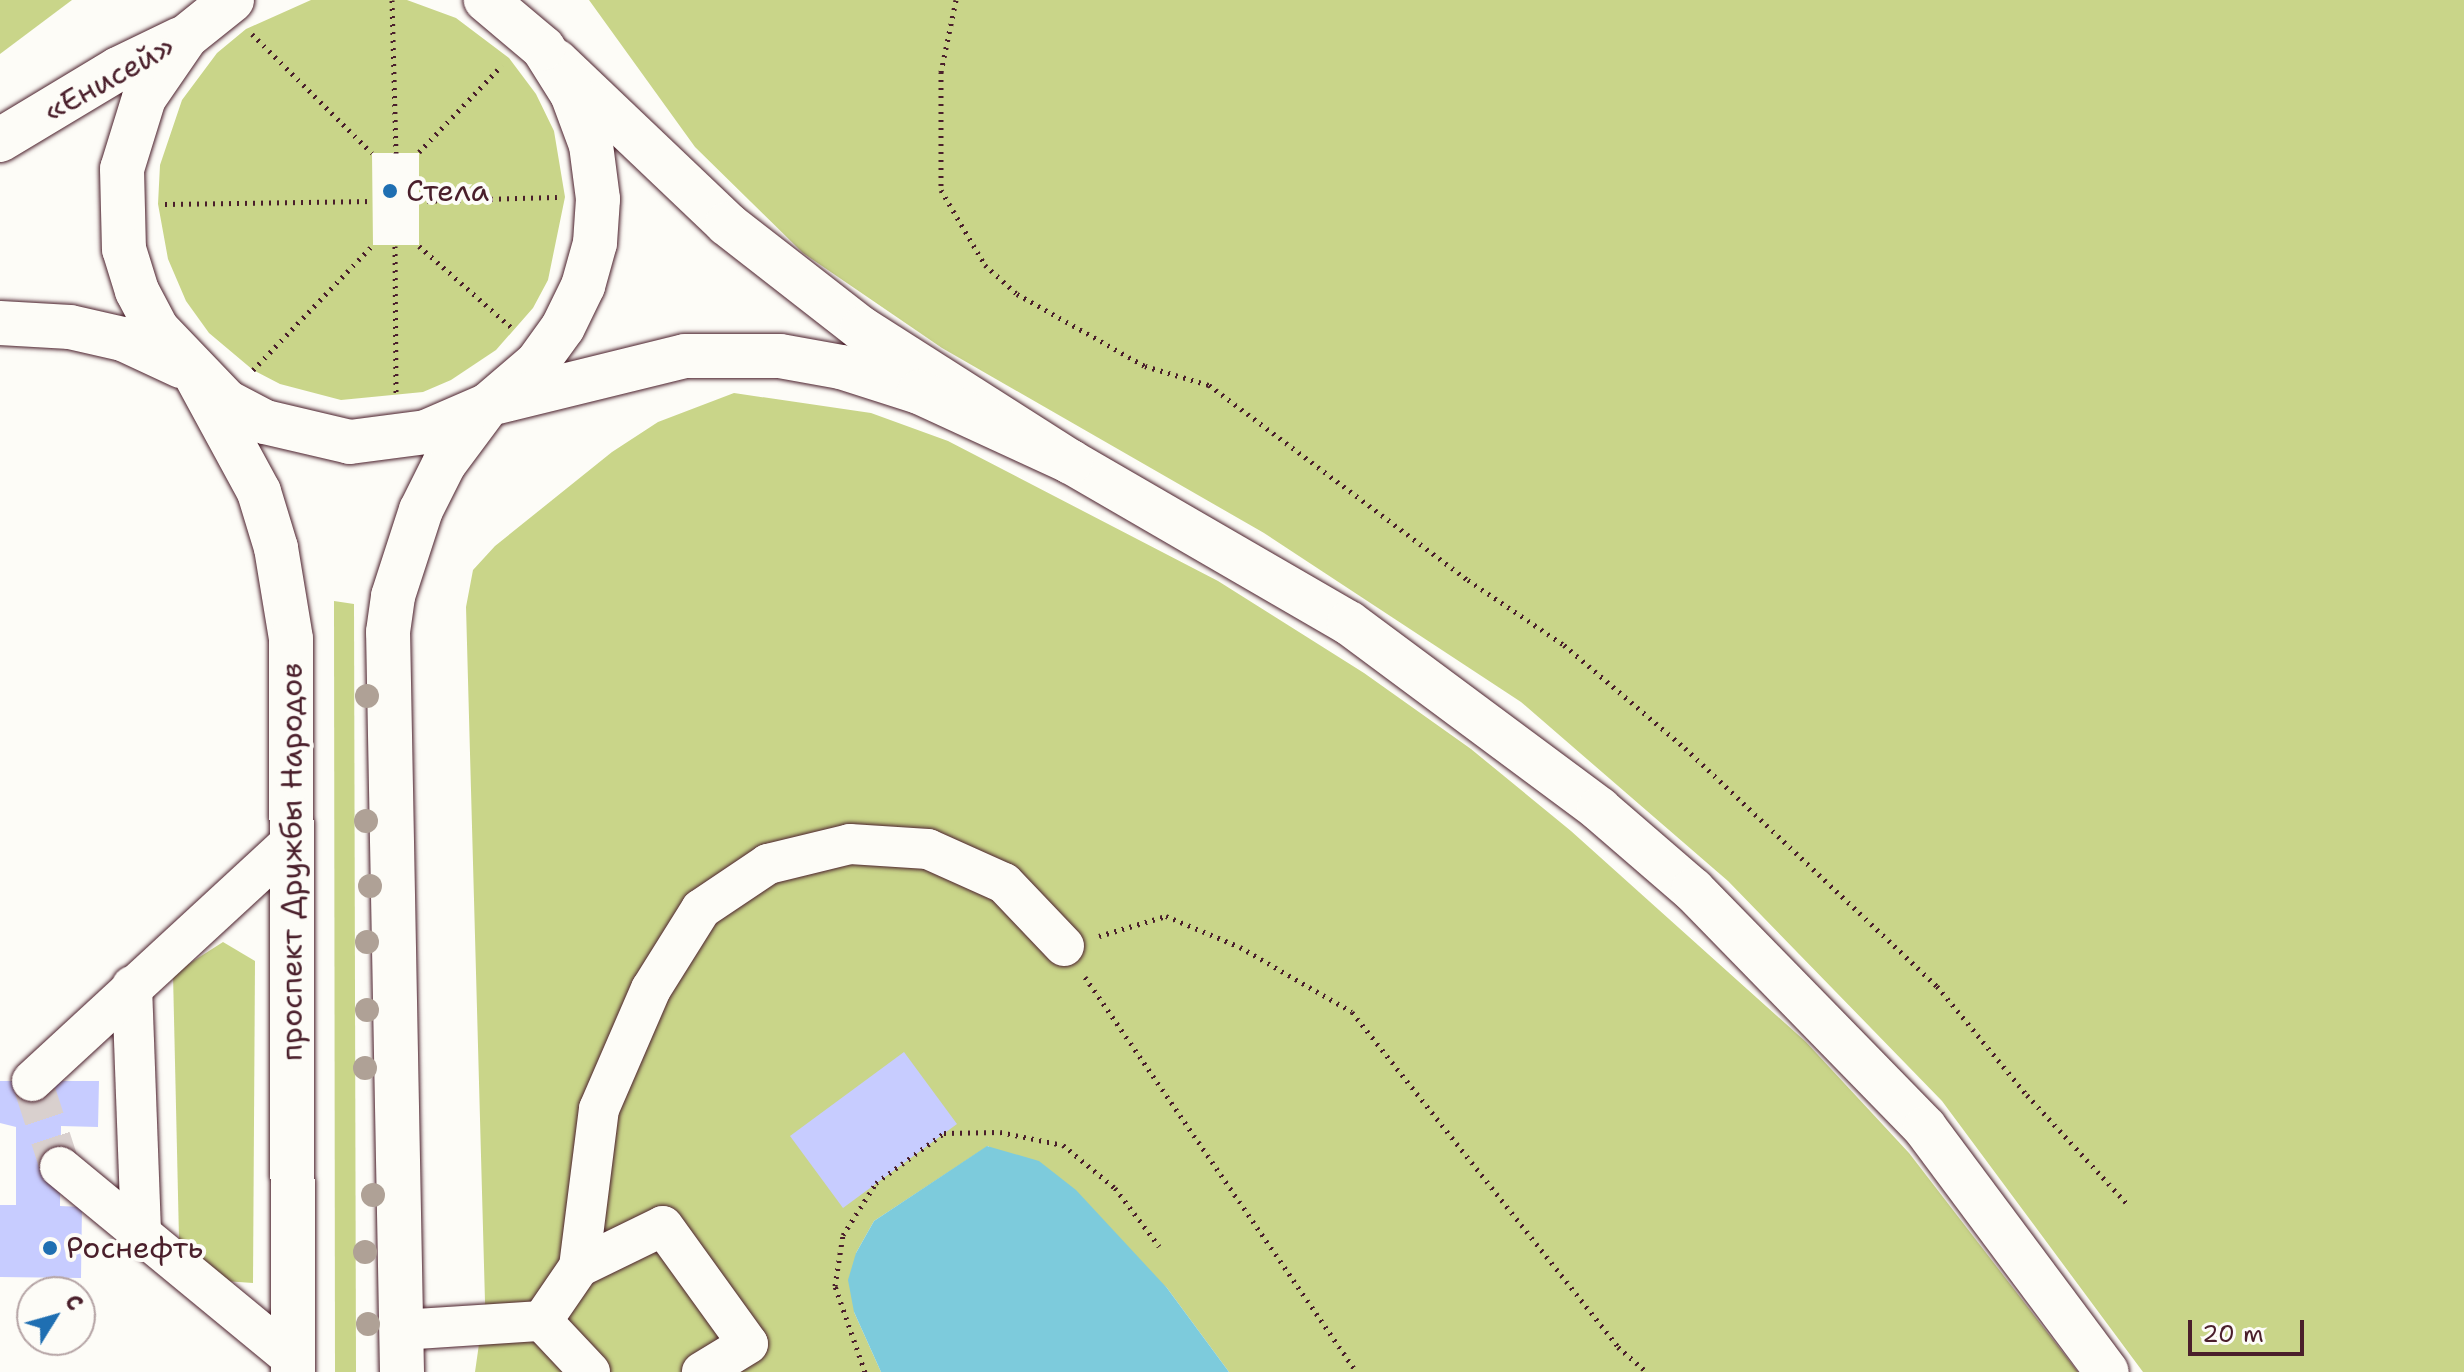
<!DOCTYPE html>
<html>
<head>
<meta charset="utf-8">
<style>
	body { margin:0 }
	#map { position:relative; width:2464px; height:1372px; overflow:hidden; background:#fdfcf7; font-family:"Shantell Sans",sans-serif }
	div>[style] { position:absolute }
	.green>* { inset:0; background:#c9d589 }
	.water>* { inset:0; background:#7dcbdc }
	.building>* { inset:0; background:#c7ccff }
	.minor-tunnel>* { height:40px; margin-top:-20px; transform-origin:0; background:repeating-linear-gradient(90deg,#d9d0ce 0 40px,transparent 0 60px) }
	.path>* { height:5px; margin-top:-2.5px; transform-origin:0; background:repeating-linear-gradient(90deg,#4a1f2b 0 2px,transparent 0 8px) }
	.roads { filter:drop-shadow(0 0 2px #4a1f2b) drop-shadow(0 0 2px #4a1f2b) }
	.minor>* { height:40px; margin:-20px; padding:0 20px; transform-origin:20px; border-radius:20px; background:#fdfcf7 }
	.major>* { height:44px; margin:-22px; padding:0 22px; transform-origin:22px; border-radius:22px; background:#fdfcf7 }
	.highway>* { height:44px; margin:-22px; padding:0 22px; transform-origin:22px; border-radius:22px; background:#fdfcf7 }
	.trees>* { width:24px; height:24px; margin:-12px; border-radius:50%; background:#afa196 }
	.dots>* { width:22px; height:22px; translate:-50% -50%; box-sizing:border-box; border:4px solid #fdfcf7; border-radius:50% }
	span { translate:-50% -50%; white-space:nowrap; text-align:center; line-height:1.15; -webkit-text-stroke:8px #fdfcf7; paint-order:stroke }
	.street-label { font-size:30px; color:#4a1f2b }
	.poi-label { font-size:30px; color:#4a1f2b }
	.left { translate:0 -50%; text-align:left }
	.north { position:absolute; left:16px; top:1276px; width:80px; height:80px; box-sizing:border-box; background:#fdfcf7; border:2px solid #b5a4a5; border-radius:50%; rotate:53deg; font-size:22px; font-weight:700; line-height:32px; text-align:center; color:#4a1f2b }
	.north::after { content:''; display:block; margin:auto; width:28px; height:36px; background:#1f6fb2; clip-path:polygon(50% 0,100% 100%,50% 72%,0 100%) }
	.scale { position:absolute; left:2188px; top:1320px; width:116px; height:36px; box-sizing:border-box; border:4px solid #4a1f2b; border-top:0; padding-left:10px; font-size:24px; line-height:28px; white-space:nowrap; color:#4a1f2b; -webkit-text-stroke:6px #fdfcf7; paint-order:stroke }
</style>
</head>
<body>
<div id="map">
	<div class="green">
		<i style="clip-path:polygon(0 0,72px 0,0 54px)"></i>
		<i style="clip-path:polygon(evenodd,311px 0,407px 0,456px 18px,509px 58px,536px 94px,554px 131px,565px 197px,548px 280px,533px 308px,496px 350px,451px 380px,423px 392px,341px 400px,280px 384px,253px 370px,209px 333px,186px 301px,168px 259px,158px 204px,160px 165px,182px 100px,217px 53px,246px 29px,311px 0,372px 153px,419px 153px,419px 245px,373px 245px,372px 153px)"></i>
		<i style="clip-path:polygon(589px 0,2464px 0,2464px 1372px,2143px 1372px,1942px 1101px,1728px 881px,1521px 702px,1264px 533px,942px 348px,803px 253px,695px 147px)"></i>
		<i style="clip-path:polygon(734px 393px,871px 413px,948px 441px,1218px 581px,1364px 673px,1471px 749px,1571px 831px,1806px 1042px,1909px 1153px,2078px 1372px,1229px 1372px,1167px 1288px,988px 1146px,874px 1221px,856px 1253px,854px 1312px,881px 1372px,475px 1372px,485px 1302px,466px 607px,473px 570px,495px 546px,612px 452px,658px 422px)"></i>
		<i style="clip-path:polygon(334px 601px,354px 604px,356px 1372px,335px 1372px)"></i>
		<i style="clip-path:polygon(223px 942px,255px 961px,253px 1283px,224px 1281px,179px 1239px,173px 974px)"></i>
	</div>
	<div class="water">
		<i style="clip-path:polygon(987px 1146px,1039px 1161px,1076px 1190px,1167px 1288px,1229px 1372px,881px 1372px,854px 1312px,848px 1280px,856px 1253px,874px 1221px)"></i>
	</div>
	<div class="building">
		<i style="clip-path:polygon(904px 1052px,957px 1124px,843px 1208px,790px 1136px)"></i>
		<i style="clip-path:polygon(0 1081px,99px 1081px,98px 1127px,61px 1126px,60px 1206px,82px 1207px,81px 1278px,0 1277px,0 1205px,16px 1205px,16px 1127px,0 1123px)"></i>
	</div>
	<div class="minor-tunnel">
		<i style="left:32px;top:1081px;width:90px;rotate:72deg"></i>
	</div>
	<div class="path">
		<i style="left:392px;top:0;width:153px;rotate:88.5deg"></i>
		<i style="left:956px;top:0;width:74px;rotate:101.8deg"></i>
		<i style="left:941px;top:72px;width:118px;rotate:90deg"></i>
		<i style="left:941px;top:190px;width:87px;rotate:59.6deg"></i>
		<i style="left:985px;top:265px;width:43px;rotate:42.2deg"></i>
		<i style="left:1017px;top:294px;width:147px;rotate:29.4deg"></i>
		<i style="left:1145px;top:366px;width:67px;rotate:16.5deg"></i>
		<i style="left:1209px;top:385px;width:324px;rotate:37deg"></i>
		<i style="left:1468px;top:580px;width:116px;rotate:34.1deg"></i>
		<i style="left:1564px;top:645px;width:159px;rotate:40.4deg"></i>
		<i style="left:1685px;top:748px;width:347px;rotate:43.4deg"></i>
		<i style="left:1937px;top:986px;width:141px;rotate:50.5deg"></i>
		<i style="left:2027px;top:1095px;width:151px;rotate:47.4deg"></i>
		<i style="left:252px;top:34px;width:169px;rotate:44.8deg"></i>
		<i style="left:419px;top:152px;width:120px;rotate:-46.3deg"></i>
		<i style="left:419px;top:201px;width:138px;rotate:-1.7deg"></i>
		<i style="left:165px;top:204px;width:208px;rotate:-0.8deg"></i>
		<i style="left:395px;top:246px;width:149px;rotate:89.6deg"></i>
		<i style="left:419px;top:246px;width:125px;rotate:41.4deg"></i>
		<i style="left:253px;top:370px;width:173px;rotate:-46.2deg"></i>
		<i style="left:1099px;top:936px;width:70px;rotate:-16.6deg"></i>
		<i style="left:1166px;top:916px;width:80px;rotate:22.7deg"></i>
		<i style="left:1240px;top:947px;width:129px;rotate:30.1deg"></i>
		<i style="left:1352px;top:1012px;width:428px;rotate:51.5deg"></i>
		<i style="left:1618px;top:1347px;width:38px;rotate:41deg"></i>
		<i style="left:1085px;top:977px;width:479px;rotate:55.5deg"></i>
		<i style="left:865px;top:1372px;width:91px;rotate:-109.2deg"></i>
		<i style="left:835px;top:1286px;width:52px;rotate:-81.1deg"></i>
		<i style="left:843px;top:1235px;width:62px;rotate:-57.6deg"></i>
		<i style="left:876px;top:1183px;width:84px;rotate:-36.3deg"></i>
		<i style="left:944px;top:1133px;width:56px;rotate:-1deg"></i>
		<i style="left:1000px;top:1132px;width:64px;rotate:11.7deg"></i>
		<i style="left:1063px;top:1145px;width:67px;rotate:39.6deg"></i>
		<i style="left:1115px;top:1188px;width:73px;rotate:52.8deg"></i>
	</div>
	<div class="roads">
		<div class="minor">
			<i style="left:132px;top:986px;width:249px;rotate:87.9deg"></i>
			<i style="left:32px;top:1081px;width:355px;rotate:-42.7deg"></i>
			<i style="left:60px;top:1167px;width:302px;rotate:39.5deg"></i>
			<i style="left:579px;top:1267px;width:93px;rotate:-26deg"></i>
			<i style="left:663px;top:1226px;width:145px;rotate:54.2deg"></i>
			<i style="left:748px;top:1344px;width:54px;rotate:148.7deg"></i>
			<i style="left:542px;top:1321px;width:70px;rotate:46.7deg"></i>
			<i style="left:401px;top:1330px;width:141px;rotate:-3.7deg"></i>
			<i style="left:542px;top:1321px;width:65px;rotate:-55.6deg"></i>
			<i style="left:579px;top:1267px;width:159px;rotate:-82.8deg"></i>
			<i style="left:599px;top:1109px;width:131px;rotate:-66.6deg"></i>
			<i style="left:651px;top:989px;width:94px;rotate:-58deg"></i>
			<i style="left:701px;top:909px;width:81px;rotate:-33.9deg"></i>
			<i style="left:768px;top:864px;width:84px;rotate:-13.7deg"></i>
			<i style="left:850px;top:844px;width:78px;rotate:3.7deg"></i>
			<i style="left:928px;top:849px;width:83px;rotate:24.1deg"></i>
			<i style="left:1004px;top:883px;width:87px;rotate:46.4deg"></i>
		</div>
		<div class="major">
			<i style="left:556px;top:61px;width:236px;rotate:43.6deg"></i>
			<i style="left:727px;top:224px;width:171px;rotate:37.9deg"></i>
			<i style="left:862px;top:329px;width:248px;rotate:32.5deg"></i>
			<i style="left:1071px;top:462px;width:321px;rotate:30.1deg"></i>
			<i style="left:1349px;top:623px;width:312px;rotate:36.6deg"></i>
			<i style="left:1599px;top:809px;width:124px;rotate:40.8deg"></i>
			<i style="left:1693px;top:890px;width:332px;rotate:45.7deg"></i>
			<i style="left:1925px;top:1128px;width:304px;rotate:53.3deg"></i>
			<i style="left:195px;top:374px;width:134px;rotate:61.5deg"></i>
			<i style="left:259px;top:492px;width:59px;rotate:73.1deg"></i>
			<i style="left:276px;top:548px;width:92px;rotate:80.6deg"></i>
			<i style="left:291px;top:639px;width:733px;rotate:89.84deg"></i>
			<i style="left:402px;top:1372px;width:740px;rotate:-91.08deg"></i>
			<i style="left:388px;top:632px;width:36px;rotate:-82deg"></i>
			<i style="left:393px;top:596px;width:90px;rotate:-72deg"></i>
			<i style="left:421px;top:510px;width:51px;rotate:-63.4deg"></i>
			<i style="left:444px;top:464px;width:74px;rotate:-53.3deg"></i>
		</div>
		<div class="highway">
			<i style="left:232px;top:0;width:59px;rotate:141.2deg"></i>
			<i style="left:186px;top:37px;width:74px;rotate:124.5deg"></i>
			<i style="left:144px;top:98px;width:74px;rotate:107.2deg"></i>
			<i style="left:122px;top:169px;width:80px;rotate:88.6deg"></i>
			<i style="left:124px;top:249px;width:44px;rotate:72.8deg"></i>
			<i style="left:137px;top:291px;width:43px;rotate:62.2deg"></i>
			<i style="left:157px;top:329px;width:101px;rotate:46.2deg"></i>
			<i style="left:227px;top:402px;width:43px;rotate:27.8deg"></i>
			<i style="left:265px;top:422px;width:87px;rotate:13.2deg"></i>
			<i style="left:350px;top:442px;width:77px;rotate:-7.5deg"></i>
			<i style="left:426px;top:432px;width:68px;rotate:-23.5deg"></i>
			<i style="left:488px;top:405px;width:65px;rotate:-40.6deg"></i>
			<i style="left:537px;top:363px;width:44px;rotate:-54.2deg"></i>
			<i style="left:563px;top:327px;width:46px;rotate:-64deg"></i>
			<i style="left:583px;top:286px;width:45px;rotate:-74.4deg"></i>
			<i style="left:595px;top:243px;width:44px;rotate:-86.1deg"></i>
			<i style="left:598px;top:199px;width:54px;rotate:-97.4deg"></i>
			<i style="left:591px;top:145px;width:54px;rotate:-110.4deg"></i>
			<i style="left:572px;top:94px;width:54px;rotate:-122.2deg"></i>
			<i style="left:543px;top:48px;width:75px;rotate:-139.9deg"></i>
			<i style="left:0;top:140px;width:138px;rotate:-31deg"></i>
			<i style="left:118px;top:69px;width:69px;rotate:-25.8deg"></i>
			<i style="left:0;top:323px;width:70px;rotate:3.3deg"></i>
			<i style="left:70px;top:327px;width:54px;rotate:12.8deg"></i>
			<i style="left:123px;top:339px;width:64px;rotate:25deg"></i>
			<i style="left:498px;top:402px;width:193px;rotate:-13.8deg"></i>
			<i style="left:685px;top:356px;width:95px"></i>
			<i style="left:780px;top:356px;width:62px;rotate:10.2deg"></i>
			<i style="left:841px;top:367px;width:82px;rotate:17.8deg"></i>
			<i style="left:919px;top:392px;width:167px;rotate:24.7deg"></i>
		</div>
	</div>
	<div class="trees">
		<i style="left:367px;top:696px"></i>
		<i style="left:366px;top:821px"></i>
		<i style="left:370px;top:886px"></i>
		<i style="left:367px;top:942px"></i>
		<i style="left:367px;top:1010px"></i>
		<i style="left:365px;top:1068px"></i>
		<i style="left:373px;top:1195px"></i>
		<i style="left:365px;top:1252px"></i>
		<i style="left:368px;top:1324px"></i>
	</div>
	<div class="dots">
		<i style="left:390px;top:191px;background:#1f6fb2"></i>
		<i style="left:50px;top:1248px;background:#1f6fb2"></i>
	</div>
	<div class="street-label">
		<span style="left:109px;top:79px;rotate:-29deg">«Енисей»</span>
		<span style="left:292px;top:862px;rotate:-90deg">проспект Дружбы Народов</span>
	</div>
	<div class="poi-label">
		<span class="left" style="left:406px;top:191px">Стела</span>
		<span class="left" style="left:66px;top:1248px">Роснефть</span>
	</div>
	<div class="north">С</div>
	<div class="scale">20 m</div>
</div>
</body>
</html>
